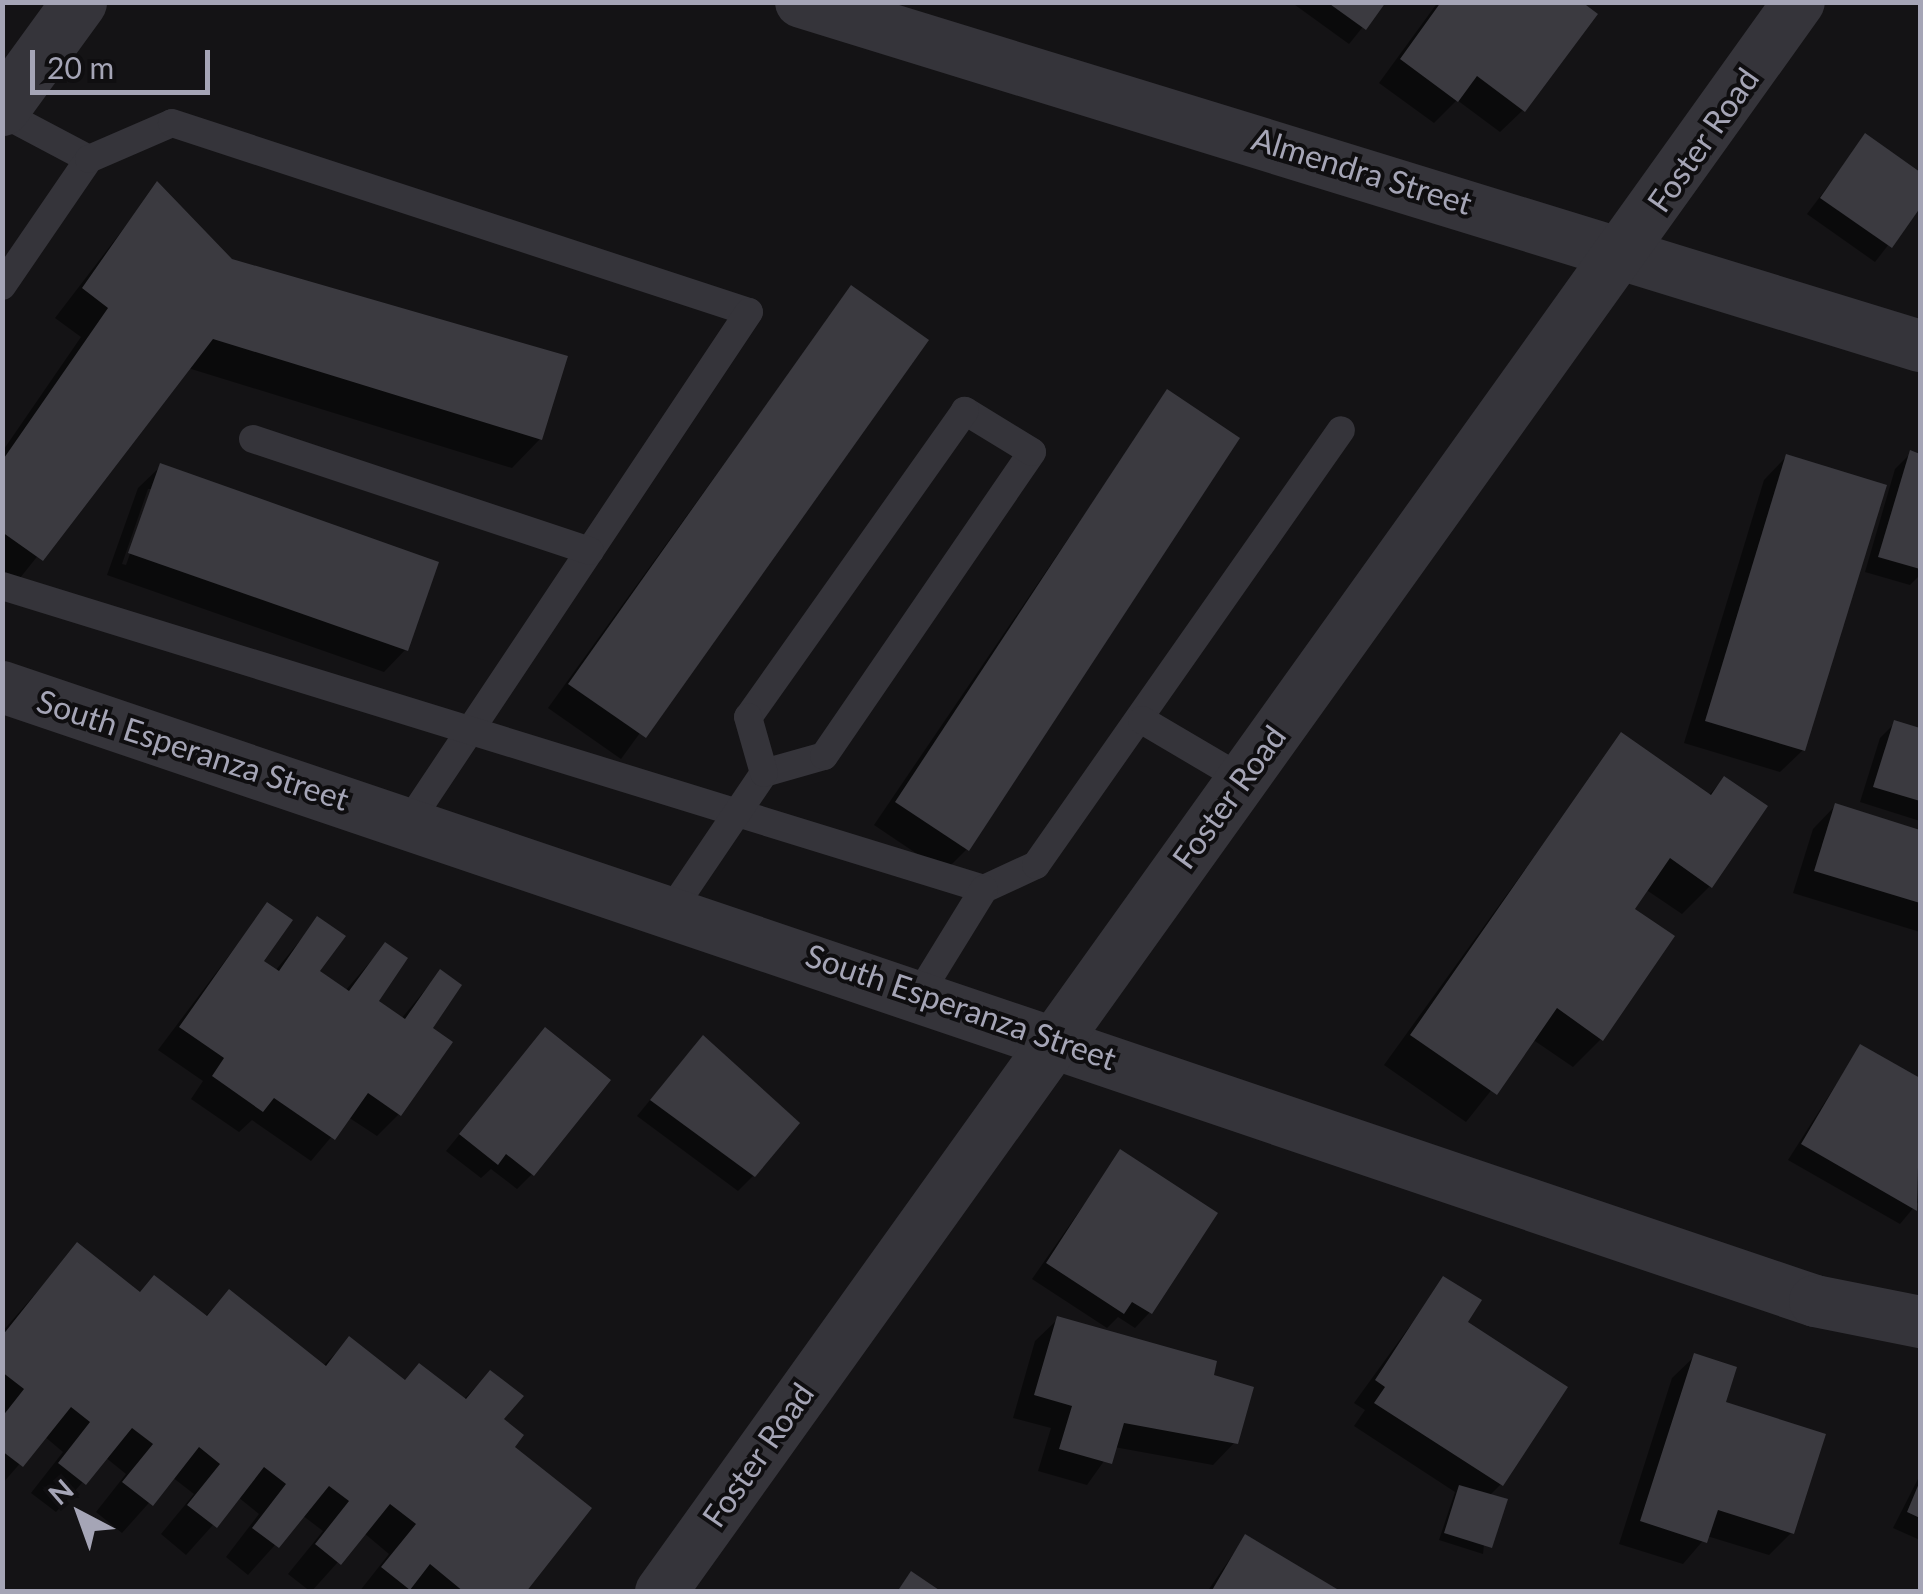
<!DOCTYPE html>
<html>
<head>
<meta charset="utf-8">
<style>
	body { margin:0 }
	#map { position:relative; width:1923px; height:1594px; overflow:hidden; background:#141315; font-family:Lato,sans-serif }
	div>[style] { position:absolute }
	.shadow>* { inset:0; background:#0007 }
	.building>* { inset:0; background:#3b3a40 }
	.service>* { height:28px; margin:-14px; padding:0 14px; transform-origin:14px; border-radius:14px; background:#35343a }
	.minor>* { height:52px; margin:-26px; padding:0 26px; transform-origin:26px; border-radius:26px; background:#35343a }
	.tertiary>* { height:55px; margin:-27.5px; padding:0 27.5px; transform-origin:27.5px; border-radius:27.5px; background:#35343a }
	span { translate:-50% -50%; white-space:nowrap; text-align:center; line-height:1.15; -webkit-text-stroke:8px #0f0e10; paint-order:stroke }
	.street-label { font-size:32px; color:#a5a5b6 }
	.frame { position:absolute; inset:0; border:5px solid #a5a5b6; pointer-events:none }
	.north { position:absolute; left:30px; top:1464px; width:100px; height:100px; -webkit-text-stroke:8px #0f0e10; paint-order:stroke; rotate:319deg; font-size:28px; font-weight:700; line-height:40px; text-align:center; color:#a5a5b6 }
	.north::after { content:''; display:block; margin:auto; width:35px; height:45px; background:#a5a5b6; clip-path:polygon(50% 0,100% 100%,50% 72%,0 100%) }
	.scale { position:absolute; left:30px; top:50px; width:180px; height:45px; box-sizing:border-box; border:5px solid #a5a5b6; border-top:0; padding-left:12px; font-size:30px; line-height:35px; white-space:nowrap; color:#a5a5b6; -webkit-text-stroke:8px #0f0e10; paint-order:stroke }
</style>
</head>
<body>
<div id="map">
	<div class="shadow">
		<i style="clip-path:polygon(1291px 2px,1383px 2px,1349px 44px)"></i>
		<i style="clip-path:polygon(1438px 2px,1578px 2px,1523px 110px,1500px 132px,1457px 100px,1434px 123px,1379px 83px)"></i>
		<i style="clip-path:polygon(1865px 137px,1920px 175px,1920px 204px,1875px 262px,1807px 214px)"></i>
		<i style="clip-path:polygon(157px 185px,230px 262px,540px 439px,512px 468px,188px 368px,12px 588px,2px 581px,2px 452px,81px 337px,55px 318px)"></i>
		<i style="clip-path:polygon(851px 288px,925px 340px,621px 759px,548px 708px)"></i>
		<i style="clip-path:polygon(1167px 393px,967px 849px,944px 872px,874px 825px)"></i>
		<i style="clip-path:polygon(1911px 453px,1920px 456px,1920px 575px,1910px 585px,1865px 572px,1895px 469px)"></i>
		<i style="clip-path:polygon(1786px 457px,1803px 750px,1780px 772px,1684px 743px,1764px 480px)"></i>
		<i style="clip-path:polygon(evenodd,161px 466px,406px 649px,384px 672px,107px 575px,138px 488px,161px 466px,148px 489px,153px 489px,126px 565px,122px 564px,148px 489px)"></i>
		<i style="clip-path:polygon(1895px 723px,1920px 730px,1920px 821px,1860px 802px,1880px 738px)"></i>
		<i style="clip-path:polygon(1621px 736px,1708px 796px,1724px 779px,1710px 886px,1682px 914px,1645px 889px,1631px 909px,1601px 1039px,1573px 1067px,1532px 1039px,1466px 1122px,1384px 1065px)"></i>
		<i style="clip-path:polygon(1835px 806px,1920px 833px,1920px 932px,1793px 893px,1813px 829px)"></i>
		<i style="clip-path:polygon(267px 905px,260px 962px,275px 971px,318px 919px,317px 972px,345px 991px,385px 945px,375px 1001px,401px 1019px,440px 972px,399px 1114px,377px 1136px,348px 1117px,311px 1161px,252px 1120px,239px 1132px,191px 1099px,203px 1081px,158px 1050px)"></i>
		<i style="clip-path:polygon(545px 1030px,532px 1174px,517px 1189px,491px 1169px,481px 1178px,446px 1151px)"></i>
		<i style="clip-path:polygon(1860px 1047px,1920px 1081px,1920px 1200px,1900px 1224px,1788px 1160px)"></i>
		<i style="clip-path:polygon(688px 1054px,753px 1176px,738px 1191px,637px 1116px)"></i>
		<i style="clip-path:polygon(1120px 1153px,1150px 1312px,1135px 1328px,1118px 1317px,1107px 1328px,1032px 1279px)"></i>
		<i style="clip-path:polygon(78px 1245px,139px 1294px,205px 1317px,230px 1292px,323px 1366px,349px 1340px,403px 1382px,463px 1400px,490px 1373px,511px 1448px,523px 1592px,359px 1592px,389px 1554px,364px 1533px,311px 1592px,288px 1574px,323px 1531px,302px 1515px,248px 1575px,226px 1557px,259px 1514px,238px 1497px,186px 1555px,161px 1534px,194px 1494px,172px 1477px,122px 1533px,96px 1512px,126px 1474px,105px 1457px,56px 1512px,31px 1493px,63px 1452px,44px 1436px,2px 1484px,2px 1332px)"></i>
		<i style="clip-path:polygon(1444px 1279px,1464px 1322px,1501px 1484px,1489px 1496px,1483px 1554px,1439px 1540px,1455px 1492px,1354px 1426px,1365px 1410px,1354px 1403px)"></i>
		<i style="clip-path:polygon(1058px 1319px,1211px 1377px,1235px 1442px,1213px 1465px,1114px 1447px,1087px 1485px,1038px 1471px,1051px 1428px,1013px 1418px,1035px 1341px)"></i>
		<i style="clip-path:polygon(1695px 1356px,1791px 1533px,1769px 1555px,1707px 1536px,1683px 1564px,1619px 1544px,1672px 1378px)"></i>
		<i style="clip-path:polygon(1920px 1475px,1920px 1540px,1893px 1528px)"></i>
		<i style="clip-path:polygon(1245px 1537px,1337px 1591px,1207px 1592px)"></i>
	</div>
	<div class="building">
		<i style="clip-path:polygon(1327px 2px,1386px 2px,1366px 30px)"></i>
		<i style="clip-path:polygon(1441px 2px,1582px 2px,1598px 14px,1525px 112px,1477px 76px,1458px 102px,1400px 59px)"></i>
		<i style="clip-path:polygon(1865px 133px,1920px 172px,1920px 208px,1892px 248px,1820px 198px)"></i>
		<i style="clip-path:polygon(157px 181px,232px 259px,568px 356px,542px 440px,213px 339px,43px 561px,2px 532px,2px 461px,108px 308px,82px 288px)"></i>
		<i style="clip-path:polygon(851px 285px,929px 340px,646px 738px,568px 684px)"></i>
		<i style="clip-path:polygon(1167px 389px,1240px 438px,969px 851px,895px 802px)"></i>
		<i style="clip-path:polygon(1910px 450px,1920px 454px,1920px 569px,1878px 557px)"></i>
		<i style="clip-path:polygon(1786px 454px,1887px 485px,1805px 751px,1705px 721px)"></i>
		<i style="clip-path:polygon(160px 463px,439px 562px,408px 651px,128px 553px)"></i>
		<i style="clip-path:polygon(1894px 720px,1920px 728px,1920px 801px,1873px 787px)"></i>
		<i style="clip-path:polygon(1621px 732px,1711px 795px,1724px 776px,1768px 806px,1712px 888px,1670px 858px,1635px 909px,1675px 936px,1603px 1041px,1557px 1008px,1497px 1095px,1410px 1035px)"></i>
		<i style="clip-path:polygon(1835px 803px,1920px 830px,1920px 903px,1814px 871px)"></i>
		<i style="clip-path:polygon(267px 902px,293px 920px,264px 961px,279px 971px,317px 916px,346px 936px,320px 971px,349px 991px,385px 942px,408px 958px,379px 1001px,405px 1019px,440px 969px,462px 985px,433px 1028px,453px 1042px,401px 1116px,368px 1093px,335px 1140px,274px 1098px,263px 1112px,212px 1076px,224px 1058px,179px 1027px)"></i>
		<i style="clip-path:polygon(545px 1027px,611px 1080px,534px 1176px,506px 1154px,498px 1165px,459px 1134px)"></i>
		<i style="clip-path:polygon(703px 1035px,800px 1123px,755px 1177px,650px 1100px)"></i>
		<i style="clip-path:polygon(1860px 1044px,1920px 1078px,1917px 1211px,1801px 1144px)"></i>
		<i style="clip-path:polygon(1120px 1149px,1218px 1213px,1152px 1314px,1132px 1302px,1124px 1314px,1046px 1263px)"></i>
		<i style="clip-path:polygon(77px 1242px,140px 1292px,154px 1275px,207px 1316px,229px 1289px,326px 1366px,349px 1336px,405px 1380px,419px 1363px,466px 1399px,490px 1370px,524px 1396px,504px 1419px,524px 1435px,515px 1447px,592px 1508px,526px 1592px,464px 1592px,430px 1564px,410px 1590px,381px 1567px,416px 1524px,390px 1504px,341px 1565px,315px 1544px,349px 1501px,329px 1486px,279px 1548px,252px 1528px,286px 1484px,264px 1467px,217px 1528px,187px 1505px,220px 1464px,199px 1447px,153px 1506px,122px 1482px,153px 1444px,132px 1428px,86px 1485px,58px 1463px,90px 1422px,71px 1407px,23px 1467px,2px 1451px,2px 1417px,24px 1389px,2px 1372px,2px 1336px)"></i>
		<i style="clip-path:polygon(1443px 1276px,1482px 1300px,1468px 1322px,1568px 1387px,1503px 1486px,1374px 1403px,1385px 1387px,1375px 1380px)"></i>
		<i style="clip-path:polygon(1057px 1316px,1217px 1361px,1214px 1375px,1254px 1387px,1238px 1444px,1124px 1423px,1112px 1464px,1059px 1449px,1072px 1406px,1034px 1395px)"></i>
		<i style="clip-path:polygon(1694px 1353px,1737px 1367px,1726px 1402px,1826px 1434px,1794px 1534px,1718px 1510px,1707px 1543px,1640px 1521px)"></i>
		<i style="clip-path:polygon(1920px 1481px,1920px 1518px,1907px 1512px)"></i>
		<i style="clip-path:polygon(1459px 1485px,1508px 1499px,1492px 1548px,1444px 1533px)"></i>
		<i style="clip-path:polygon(1245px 1534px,1342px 1592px,1211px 1592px)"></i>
		<i style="clip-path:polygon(911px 1571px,942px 1592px,897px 1592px)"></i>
	</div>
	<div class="service">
		<i style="left:2px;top:113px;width:98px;rotate:27.9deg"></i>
		<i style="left:2px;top:286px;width:154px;rotate:-55.6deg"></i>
		<i style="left:89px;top:159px;width:90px;rotate:-23.4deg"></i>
		<i style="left:172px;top:123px;width:607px;rotate:18.14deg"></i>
		<i style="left:749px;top:312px;width:613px;rotate:123.69deg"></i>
		<i style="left:253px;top:439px;width:355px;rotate:18.4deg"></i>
		<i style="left:2px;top:586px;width:1028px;rotate:17.15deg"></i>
		<i style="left:984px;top:889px;width:57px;rotate:-24.8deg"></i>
		<i style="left:1036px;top:865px;width:531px;rotate:-54.96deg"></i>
		<i style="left:1142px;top:720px;width:116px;rotate:30.5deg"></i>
		<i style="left:672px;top:909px;width:164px;rotate:-55.9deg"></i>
		<i style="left:764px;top:773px;width:62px;rotate:-15.8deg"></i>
		<i style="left:824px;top:756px;width:368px;rotate:-55.6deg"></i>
		<i style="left:1032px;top:452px;width:79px;rotate:-148.5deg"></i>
		<i style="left:965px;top:411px;width:375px;rotate:125.3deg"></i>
		<i style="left:748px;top:717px;width:58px;rotate:74.1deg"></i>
		<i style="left:920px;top:993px;width:122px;rotate:-58.4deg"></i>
	</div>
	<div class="minor">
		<i style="left:801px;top:2px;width:1171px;rotate:17.09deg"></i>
		<i style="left:2px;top:687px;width:1914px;rotate:18.71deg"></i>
		<i style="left:1815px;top:1301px;width:107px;rotate:11.3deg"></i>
		<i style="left:661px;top:1592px;width:1955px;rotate:-54.41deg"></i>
	</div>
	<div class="tertiary">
		<i style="left:2px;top:108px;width:131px;rotate:-54deg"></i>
	</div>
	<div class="street-label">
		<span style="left:1703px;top:140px;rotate:-55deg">Foster Road</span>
		<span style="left:1362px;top:171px;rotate:17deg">Almendra Street</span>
		<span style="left:193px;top:750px;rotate:18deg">South Esperanza Street</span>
		<span style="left:1229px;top:797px;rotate:-54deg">Foster Road</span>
		<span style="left:961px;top:1007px;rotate:19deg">South Esperanza Street</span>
		<span style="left:758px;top:1455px;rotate:-55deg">Foster Road</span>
	</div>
	<div class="frame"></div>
	<div class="north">N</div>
	<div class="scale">20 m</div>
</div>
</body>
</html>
